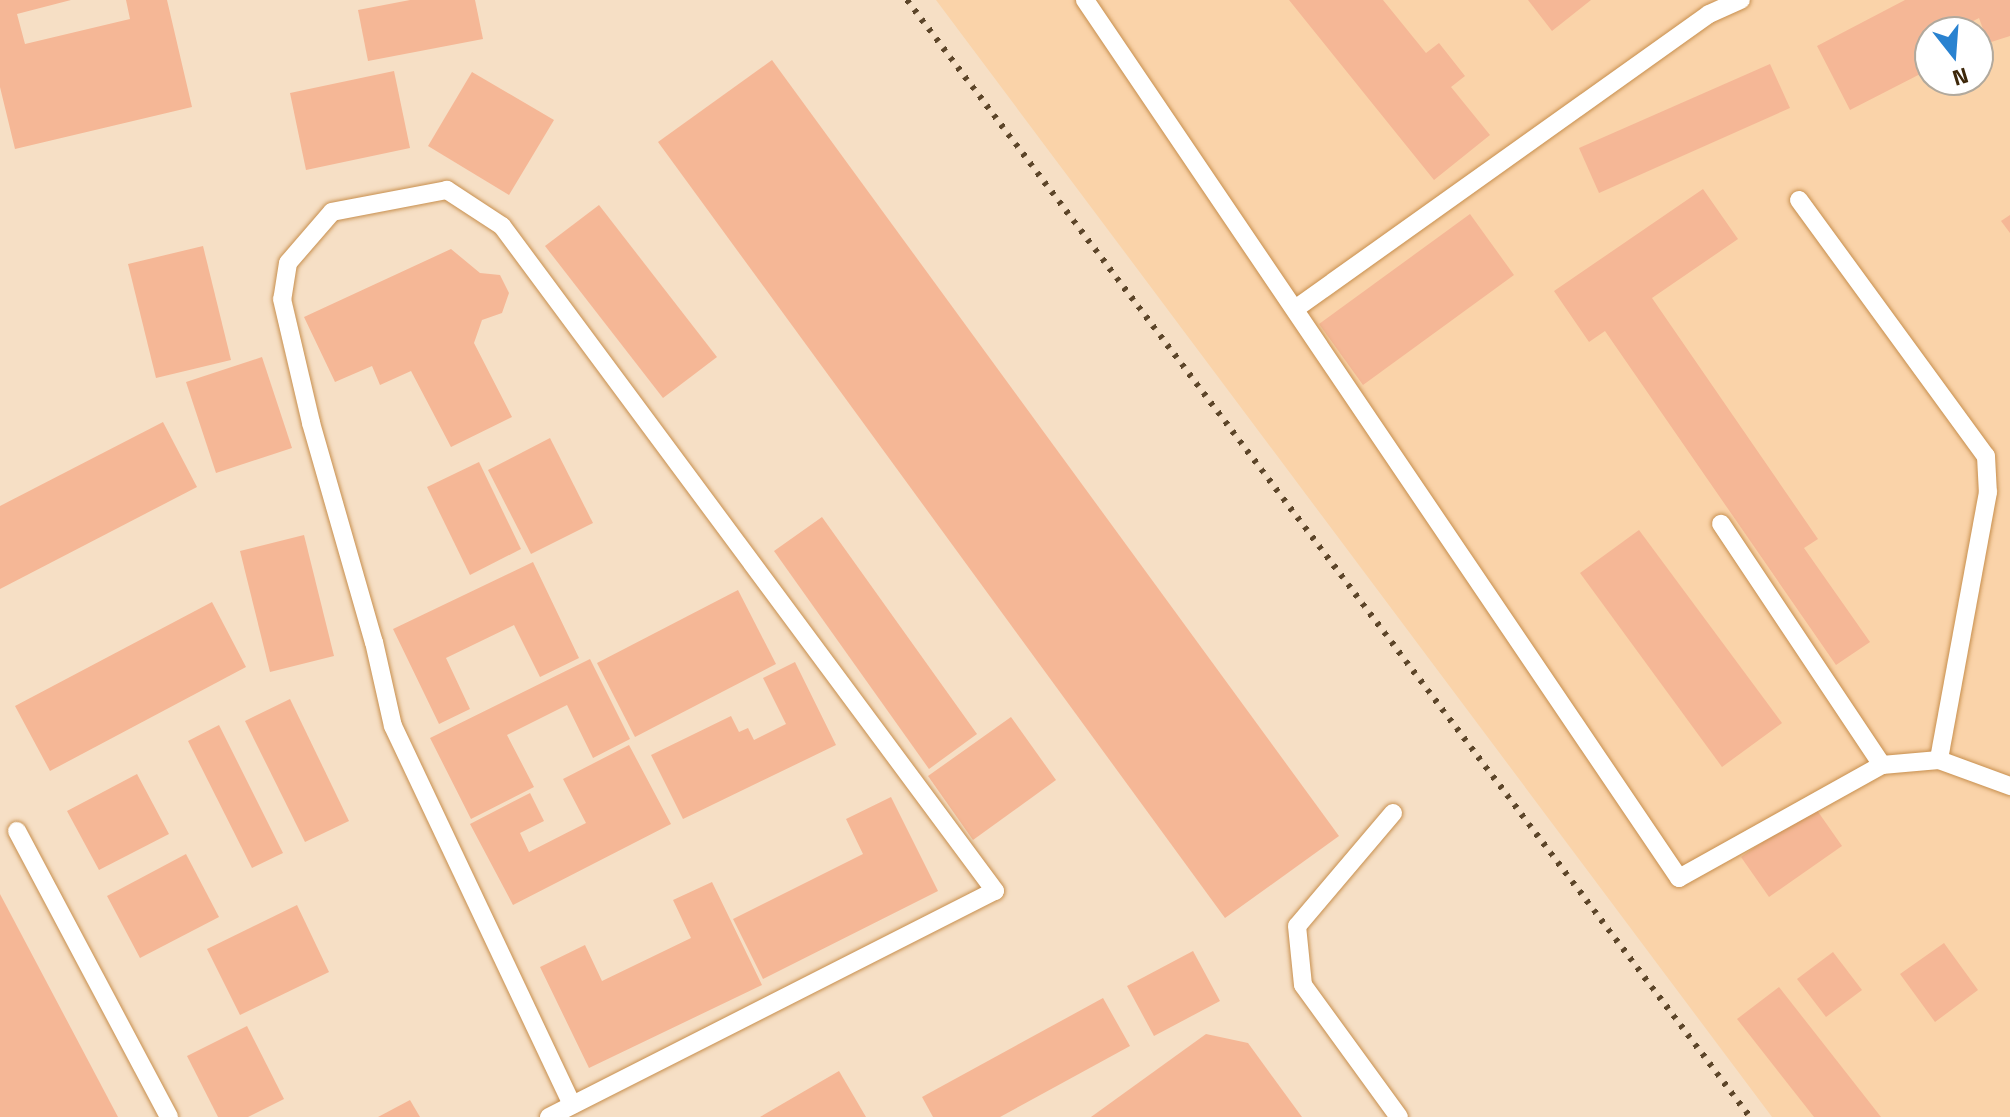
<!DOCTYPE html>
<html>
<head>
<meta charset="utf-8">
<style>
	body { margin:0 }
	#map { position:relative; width:2010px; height:1117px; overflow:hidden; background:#f6dfc5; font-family:"Titillium Web",sans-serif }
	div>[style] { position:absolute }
	.built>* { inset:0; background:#fad3a9 }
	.building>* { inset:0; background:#f5b796 }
	.roads { filter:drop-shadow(0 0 2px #c78f4e) drop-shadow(0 0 2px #c78f4e) }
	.service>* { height:18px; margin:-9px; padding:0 9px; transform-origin:9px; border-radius:9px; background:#fff }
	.rail>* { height:6px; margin-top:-3px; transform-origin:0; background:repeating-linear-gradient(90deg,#5c4529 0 4px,transparent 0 12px) }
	span { translate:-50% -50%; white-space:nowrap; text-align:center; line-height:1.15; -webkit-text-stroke:8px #fff; paint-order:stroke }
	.north { position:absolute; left:1914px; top:16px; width:80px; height:80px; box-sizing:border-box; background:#fff; border:2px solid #b1a99d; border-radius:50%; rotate:163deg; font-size:22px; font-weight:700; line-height:32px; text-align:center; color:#3d270a }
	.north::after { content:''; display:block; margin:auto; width:28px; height:36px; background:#2982d0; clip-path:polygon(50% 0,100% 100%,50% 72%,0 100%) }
</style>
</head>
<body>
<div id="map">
	<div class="built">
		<i style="clip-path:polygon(evenodd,936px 0,2010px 0,2010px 1117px,1772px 1117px,936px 0,1930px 32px,1978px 32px,1978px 80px,1930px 80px,1930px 32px)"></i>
	</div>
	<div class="building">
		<i style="clip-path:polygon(0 0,71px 0,17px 14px,25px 44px,130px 19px,126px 0,167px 0,192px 107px,15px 149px,0 87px)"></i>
		<i style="clip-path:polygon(410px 0,475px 0,483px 39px,368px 61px,358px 10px)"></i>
		<i style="clip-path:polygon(1289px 0,1383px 0,1426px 53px,1439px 43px,1465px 76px,1451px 87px,1490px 135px,1434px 180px)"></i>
		<i style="clip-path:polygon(1528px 0,1591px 0,1552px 31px)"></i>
		<i style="clip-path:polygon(1905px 0,2010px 0,2010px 36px,1988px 43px,1979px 18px,1952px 32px,1930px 32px,1930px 69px,1850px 110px,1817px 46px)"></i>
		<i style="clip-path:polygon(772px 60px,1339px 836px,1225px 918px,658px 142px)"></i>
		<i style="clip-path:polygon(1770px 64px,1790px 108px,1599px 193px,1579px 148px)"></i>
		<i style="clip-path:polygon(394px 71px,410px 148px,306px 170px,290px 93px)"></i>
		<i style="clip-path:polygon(472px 72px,554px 120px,509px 195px,428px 146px)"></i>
		<i style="clip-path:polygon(1703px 189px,1738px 239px,1652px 298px,1818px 539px,1804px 548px,1870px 642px,1836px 665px,1605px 331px,1589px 342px,1554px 291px)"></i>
		<i style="clip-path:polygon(599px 205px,717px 357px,663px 398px,545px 246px)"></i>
		<i style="clip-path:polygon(1470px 214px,1514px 275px,1363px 385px,1319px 324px)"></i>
		<i style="clip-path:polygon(2010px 215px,2010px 233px,2001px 221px)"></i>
		<i style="clip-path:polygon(203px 246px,231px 360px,156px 378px,128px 264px)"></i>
		<i style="clip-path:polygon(451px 249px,480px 273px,500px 275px,509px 293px,502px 313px,482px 320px,474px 343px,512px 417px,451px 447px,411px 371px,380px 385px,372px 366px,335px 382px,304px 317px)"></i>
		<i style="clip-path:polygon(262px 357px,292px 448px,216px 473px,186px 382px)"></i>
		<i style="clip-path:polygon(163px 422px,197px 487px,0 589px,0 506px)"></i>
		<i style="clip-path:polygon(550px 438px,593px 523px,531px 554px,488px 470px)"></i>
		<i style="clip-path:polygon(479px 462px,521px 549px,470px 575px,427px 487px)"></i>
		<i style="clip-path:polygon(822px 517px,977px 734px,929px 769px,774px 551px)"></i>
		<i style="clip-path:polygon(1639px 530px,1782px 723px,1722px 767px,1580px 573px)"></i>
		<i style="clip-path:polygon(304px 535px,334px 656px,270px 672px,240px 551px)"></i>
		<i style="clip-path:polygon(533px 562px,579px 658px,540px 677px,514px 625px,446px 658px,470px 709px,439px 724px,393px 629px)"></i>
		<i style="clip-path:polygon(738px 590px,776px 664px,635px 737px,597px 663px)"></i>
		<i style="clip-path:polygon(212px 602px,246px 667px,50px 771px,15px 706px)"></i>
		<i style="clip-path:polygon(590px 659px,630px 739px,593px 758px,567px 705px,507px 735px,534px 787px,471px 819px,430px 738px)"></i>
		<i style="clip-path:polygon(795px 662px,836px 745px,683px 819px,651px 755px,731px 716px,739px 732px,748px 728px,754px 740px,786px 724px,763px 678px)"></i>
		<i style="clip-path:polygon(290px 699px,349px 821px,305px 842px,245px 721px)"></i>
		<i style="clip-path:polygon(1011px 717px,1056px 780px,973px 840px,928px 776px)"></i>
		<i style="clip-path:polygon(219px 725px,283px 853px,252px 868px,188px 741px)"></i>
		<i style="clip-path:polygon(629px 745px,671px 824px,513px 905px,470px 824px,530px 793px,544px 821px,520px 833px,529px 852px,586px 823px,563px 779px)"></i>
		<i style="clip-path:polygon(137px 774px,169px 834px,99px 870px,67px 811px)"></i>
		<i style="clip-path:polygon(891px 797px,938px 891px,763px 979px,733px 919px,863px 854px,846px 819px)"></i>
		<i style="clip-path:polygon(1814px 806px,1842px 846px,1769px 897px,1741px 857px)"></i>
		<i style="clip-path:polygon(186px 854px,219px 917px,140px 958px,107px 896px)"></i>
		<i style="clip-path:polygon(712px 882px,762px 985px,589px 1068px,540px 967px,585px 945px,602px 981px,691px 938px,673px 900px)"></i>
		<i style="clip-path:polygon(0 894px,118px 1117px,0 1117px)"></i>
		<i style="clip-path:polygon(297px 905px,329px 972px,240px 1015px,207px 949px)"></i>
		<i style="clip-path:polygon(1944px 943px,1978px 990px,1935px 1022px,1900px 974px)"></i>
		<i style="clip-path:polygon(1193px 951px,1220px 1001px,1154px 1036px,1127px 986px)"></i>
		<i style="clip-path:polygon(1833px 952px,1862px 990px,1826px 1017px,1797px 979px)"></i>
		<i style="clip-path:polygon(1779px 987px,1881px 1117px,1814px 1117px,1737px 1019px)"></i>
		<i style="clip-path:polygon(1103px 998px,1130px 1046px,1000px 1117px,933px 1117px,922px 1097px)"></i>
		<i style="clip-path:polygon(247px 1026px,284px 1099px,248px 1117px,218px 1117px,187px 1056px)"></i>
		<i style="clip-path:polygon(1206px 1034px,1248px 1043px,1302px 1117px,1091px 1117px)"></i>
		<i style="clip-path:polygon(839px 1071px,866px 1117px,760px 1117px)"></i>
		<i style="clip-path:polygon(410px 1100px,420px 1117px,378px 1117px)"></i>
	</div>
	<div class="roads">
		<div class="service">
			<i style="left:1085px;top:0;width:1060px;rotate:55.92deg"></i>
			<i style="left:1679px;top:878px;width:232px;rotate:-29.1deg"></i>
			<i style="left:1882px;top:765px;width:290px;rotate:-123.7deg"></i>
			<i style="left:1799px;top:200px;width:317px;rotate:53.9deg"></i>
			<i style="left:1986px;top:456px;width:36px;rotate:87deg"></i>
			<i style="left:1988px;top:492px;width:272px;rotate:100.4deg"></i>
			<i style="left:1295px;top:309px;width:508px;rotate:-35.47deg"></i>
			<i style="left:1709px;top:14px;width:35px;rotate:-24deg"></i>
			<i style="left:1882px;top:765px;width:57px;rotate:-5deg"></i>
			<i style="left:1939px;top:760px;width:76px;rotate:20.1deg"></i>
			<i style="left:1393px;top:813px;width:148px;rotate:130.3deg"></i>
			<i style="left:1297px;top:926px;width:59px;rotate:84.2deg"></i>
			<i style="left:1303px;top:985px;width:163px;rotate:54deg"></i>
			<i style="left:17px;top:831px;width:324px;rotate:62deg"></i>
			<i style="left:549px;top:1117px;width:500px;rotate:-26.9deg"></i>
			<i style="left:995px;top:891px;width:828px;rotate:-126.55deg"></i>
			<i style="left:502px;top:226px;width:66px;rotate:-146.8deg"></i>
			<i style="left:447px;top:190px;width:117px;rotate:169.2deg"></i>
			<i style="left:332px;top:212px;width:67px;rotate:130.8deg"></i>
			<i style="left:288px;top:263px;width:36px;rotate:99deg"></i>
			<i style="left:282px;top:299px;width:127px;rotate:76.8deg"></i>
			<i style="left:311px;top:423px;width:228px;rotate:74deg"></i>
			<i style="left:374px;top:642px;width:86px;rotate:77.3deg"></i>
			<i style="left:393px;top:726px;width:419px;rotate:64.7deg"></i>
		</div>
	</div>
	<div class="rail">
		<i style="left:907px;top:0;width:1399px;rotate:52.96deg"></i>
	</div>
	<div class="north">N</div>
</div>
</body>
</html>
